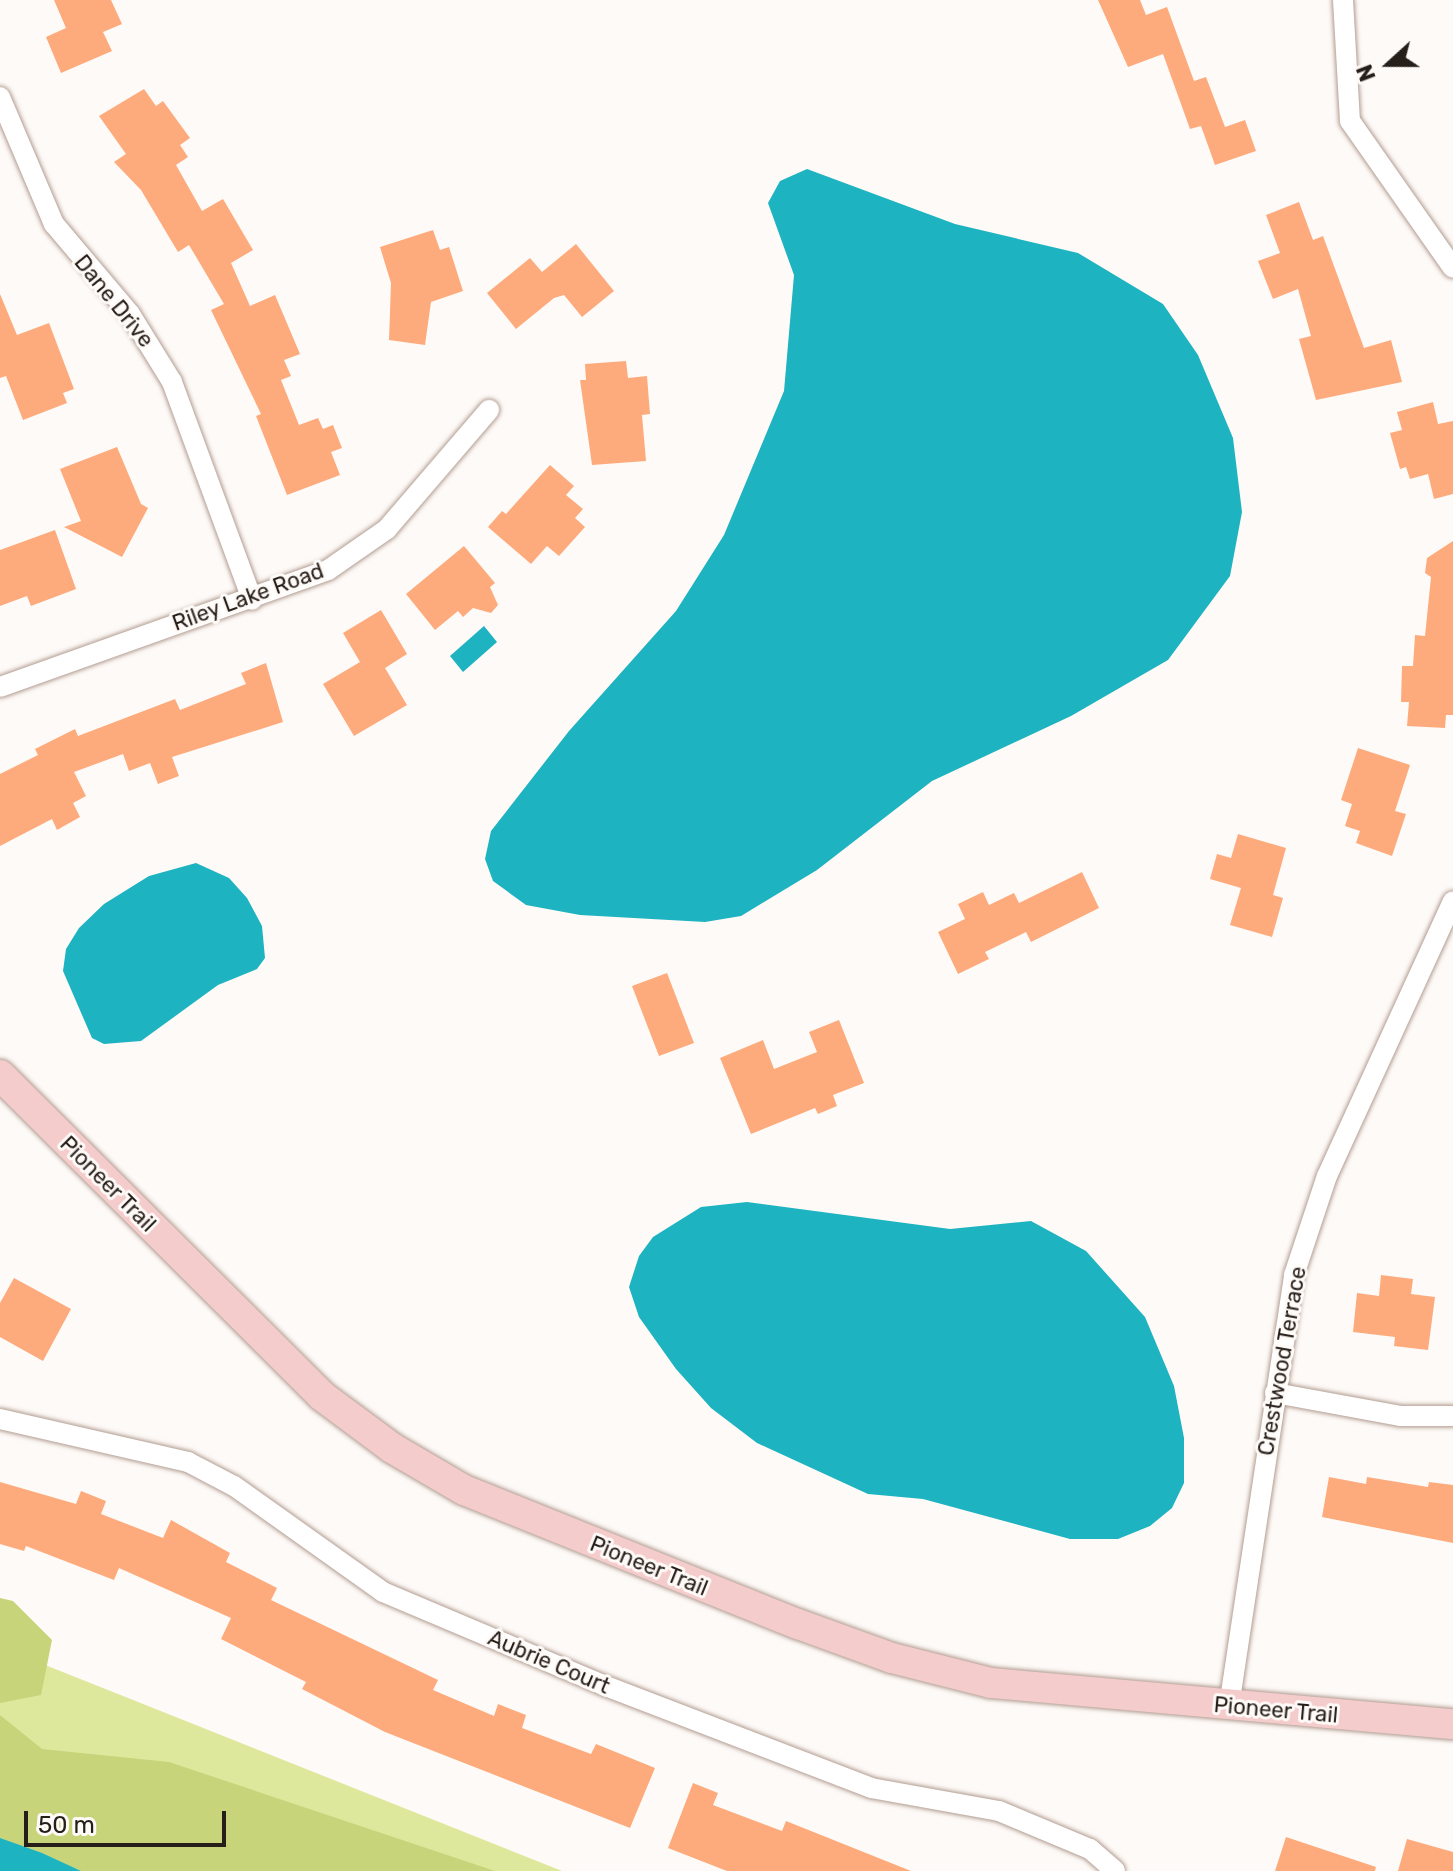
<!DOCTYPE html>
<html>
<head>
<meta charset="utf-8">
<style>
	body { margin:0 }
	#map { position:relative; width:1453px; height:1871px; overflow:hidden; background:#fefaf7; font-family:Rubik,sans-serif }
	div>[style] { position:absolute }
	.green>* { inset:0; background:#dde89d }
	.forest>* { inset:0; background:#c8d47a }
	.water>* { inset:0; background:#1db3c1 }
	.building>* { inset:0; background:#fdab7c }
	.roads { filter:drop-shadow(0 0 2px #b29d92) drop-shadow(0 0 2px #b29d92) }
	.street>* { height:20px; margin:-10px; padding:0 10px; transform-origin:10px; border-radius:10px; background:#fff }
	.secondary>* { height:30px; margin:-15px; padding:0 15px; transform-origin:15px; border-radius:15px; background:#f5cccc }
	span { translate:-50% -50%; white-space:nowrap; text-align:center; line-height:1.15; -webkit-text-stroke:6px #fefaf7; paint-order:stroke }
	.street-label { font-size:22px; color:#261e19 }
	.north { position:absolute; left:1349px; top:24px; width:80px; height:80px; -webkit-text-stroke:6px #fefaf7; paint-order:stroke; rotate:249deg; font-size:22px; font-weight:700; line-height:32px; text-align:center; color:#261e19 }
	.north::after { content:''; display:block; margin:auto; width:28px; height:36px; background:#261e19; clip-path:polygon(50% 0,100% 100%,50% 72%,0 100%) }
	.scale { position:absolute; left:24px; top:1811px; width:202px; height:36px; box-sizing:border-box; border:4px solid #261e19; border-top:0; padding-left:10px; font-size:24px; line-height:28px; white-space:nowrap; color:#261e19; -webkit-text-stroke:6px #fefaf7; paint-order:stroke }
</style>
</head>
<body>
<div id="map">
	<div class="green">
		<i style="clip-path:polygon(0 1647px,562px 1871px,13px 1871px,0 1866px)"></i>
	</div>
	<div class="forest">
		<i style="clip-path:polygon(0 1598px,13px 1601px,52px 1640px,41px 1695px,0 1703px)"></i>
		<i style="clip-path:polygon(0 1715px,42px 1749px,169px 1762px,495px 1871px,81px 1871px,0 1838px)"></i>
	</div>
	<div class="water">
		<i style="clip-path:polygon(807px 169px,955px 224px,1078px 253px,1163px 304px,1198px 355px,1233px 438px,1242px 512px,1230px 576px,1168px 660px,1071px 716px,932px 781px,817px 870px,741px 916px,705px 922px,580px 915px,526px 905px,493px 881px,485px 859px,491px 831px,569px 731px,676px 611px,724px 535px,784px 391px,794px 275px,768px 203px,780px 181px)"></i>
		<i style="clip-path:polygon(484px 626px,497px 642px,463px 672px,450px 656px)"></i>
		<i style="clip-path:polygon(196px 863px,229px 878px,247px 898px,262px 926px,265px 958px,257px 969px,218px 985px,141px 1041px,104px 1044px,92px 1038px,63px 971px,66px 949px,79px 928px,104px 904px,149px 876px)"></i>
		<i style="clip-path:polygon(747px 1202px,950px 1229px,1031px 1221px,1086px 1251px,1145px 1317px,1174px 1386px,1184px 1438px,1184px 1483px,1172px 1508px,1150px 1526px,1118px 1539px,1070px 1539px,923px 1499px,868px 1494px,757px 1443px,711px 1408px,676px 1369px,639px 1317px,629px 1287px,639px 1256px,653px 1237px,701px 1207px)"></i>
		<i style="clip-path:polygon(0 1838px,42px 1853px,81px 1871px,0 1871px)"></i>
	</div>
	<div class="building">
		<i style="clip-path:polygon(54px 0,111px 0,122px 24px,103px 32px,112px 51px,61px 73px,46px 37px,66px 28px)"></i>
		<i style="clip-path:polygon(1098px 0,1140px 0,1146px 15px,1167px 7px,1194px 81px,1206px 77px,1225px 127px,1245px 120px,1256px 151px,1215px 165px,1201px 126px,1190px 129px,1163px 54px,1128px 67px)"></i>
		<i style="clip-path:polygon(144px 89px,156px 106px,163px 101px,190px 138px,180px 145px,188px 157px,176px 165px,202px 211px,223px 199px,253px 250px,231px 263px,250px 306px,275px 295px,300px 354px,284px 360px,291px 376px,281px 380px,299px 425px,318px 418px,323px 429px,333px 425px,342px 448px,331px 452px,340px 475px,287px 495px,256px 416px,261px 414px,211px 310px,224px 304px,189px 245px,178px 252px,141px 190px,114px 162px,126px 154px,99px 116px)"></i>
		<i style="clip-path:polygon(1299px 202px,1313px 240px,1323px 236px,1364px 348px,1391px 340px,1402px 382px,1316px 400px,1299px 339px,1311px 336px,1298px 289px,1273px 299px,1258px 261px,1280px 253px,1266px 215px)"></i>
		<i style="clip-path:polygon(433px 230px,440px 250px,449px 247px,463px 291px,431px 302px,425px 345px,389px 340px,391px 283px,380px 247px)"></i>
		<i style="clip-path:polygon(576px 244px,614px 291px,582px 317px,564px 295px,554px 298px,516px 329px,487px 293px,530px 258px,542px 272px)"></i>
		<i style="clip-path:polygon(0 294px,17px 335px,49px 323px,74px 389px,63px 393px,67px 403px,23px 420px,6px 376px,0 378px)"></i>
		<i style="clip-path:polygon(626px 361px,628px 378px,647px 376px,650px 414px,642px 415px,646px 461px,592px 465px,580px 380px,586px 380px,585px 364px)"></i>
		<i style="clip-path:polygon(1433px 402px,1438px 424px,1453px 421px,1453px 494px,1434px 499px,1428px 474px,1410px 479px,1406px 467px,1400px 469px,1390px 433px,1402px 430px,1397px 412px)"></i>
		<i style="clip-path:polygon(117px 447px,141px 504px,148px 508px,122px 557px,64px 527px,81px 521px,60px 469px)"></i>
		<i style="clip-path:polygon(550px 465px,574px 486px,566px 495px,583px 509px,575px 518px,585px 527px,559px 556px,547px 546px,531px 564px,488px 527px,502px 511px,506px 514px)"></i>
		<i style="clip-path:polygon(55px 530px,76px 589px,31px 606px,27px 596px,0 606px,0 550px)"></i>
		<i style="clip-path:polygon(1453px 541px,1453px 715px,1446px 715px,1445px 728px,1407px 726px,1409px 702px,1401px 702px,1402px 666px,1413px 666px,1415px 635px,1425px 636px,1431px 577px,1425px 573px,1427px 558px)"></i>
		<i style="clip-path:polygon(464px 546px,495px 583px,490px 587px,498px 605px,491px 613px,473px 608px,463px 617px,458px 611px,435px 630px,406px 594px)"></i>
		<i style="clip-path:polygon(381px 610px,407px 654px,385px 668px,407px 705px,354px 736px,323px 684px,360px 662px,343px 633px)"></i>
		<i style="clip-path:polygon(266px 663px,283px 722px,172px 757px,179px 776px,158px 784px,150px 763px,129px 771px,123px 754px,74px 772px,86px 796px,73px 803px,80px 817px,57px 830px,52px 819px,0 846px,0 774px,38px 755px,35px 749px,75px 729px,78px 736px,175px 699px,180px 710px,246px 684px,241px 673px)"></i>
		<i style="clip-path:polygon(1358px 748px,1410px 765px,1395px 811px,1406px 814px,1392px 856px,1356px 843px,1360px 831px,1345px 826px,1352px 804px,1341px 800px)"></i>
		<i style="clip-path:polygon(1238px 834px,1286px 848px,1273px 895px,1283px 898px,1272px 937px,1230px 925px,1241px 888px,1210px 879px,1217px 854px,1231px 858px)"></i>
		<i style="clip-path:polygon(1082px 872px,1099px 908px,1031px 942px,1026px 932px,985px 952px,989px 959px,958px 974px,938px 932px,965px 919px,958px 904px,983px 892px,989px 905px,1014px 893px,1019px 903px)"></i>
		<i style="clip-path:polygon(667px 973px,694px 1043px,659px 1056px,632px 986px)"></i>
		<i style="clip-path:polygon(839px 1020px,864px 1083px,833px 1095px,837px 1106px,818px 1114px,815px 1108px,751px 1134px,720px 1058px,763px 1040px,774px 1069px,817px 1052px,809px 1032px)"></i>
		<i style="clip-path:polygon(1381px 1275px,1413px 1279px,1411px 1294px,1435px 1297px,1428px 1350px,1394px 1346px,1395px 1337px,1353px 1332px,1357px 1293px,1379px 1296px)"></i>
		<i style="clip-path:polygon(14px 1278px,71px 1309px,43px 1361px,0 1337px,0 1303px)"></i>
		<i style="clip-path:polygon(1329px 1477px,1366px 1484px,1367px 1477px,1428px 1487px,1429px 1482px,1453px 1485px,1453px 1543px,1322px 1517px)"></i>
		<i style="clip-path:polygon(0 1482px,76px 1504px,81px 1491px,106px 1501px,101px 1514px,163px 1538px,171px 1520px,230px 1553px,226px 1562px,277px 1588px,271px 1600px,438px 1680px,433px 1690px,494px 1716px,498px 1704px,526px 1715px,522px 1728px,591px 1754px,596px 1744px,655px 1768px,630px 1828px,385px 1732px,302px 1689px,306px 1682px,221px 1639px,231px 1618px,119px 1568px,114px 1580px,26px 1546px,24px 1551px,0 1544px)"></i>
		<i style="clip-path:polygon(693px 1783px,718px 1793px,713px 1805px,782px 1831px,786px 1821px,911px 1871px,727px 1871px,668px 1848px)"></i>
		<i style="clip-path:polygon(1286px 1837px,1376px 1867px,1375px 1871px,1275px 1871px)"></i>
		<i style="clip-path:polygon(1407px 1839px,1453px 1852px,1453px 1871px,1398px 1871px)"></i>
	</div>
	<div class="roads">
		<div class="street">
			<i style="left:1343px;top:0;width:121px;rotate:86.7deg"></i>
			<i style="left:1350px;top:121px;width:179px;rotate:55deg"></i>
			<i style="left:0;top:97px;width:138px;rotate:67deg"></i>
			<i style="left:54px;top:224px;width:118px;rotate:49.8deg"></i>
			<i style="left:130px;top:314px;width:80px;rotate:58.3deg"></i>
			<i style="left:172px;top:382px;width:232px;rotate:69.8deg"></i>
			<i style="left:0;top:687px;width:348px;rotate:-19.6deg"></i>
			<i style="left:328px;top:570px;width:72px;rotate:-34.8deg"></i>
			<i style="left:387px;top:529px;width:157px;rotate:-49.4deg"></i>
			<i style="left:1275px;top:1393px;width:127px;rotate:10.4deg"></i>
			<i style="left:1400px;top:1416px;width:53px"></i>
			<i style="left:0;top:1419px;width:193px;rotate:12.9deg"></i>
			<i style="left:188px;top:1462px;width:52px;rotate:27.6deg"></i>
			<i style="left:234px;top:1486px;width:183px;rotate:35.4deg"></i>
			<i style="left:383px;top:1592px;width:239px;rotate:22.9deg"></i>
			<i style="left:603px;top:1685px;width:287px;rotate:21deg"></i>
			<i style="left:871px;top:1788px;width:130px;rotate:10.2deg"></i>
			<i style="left:999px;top:1811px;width:99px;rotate:22.7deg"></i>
			<i style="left:1090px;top:1849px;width:33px;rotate:41deg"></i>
			<i style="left:1229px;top:1706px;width:436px;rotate:-81.4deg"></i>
			<i style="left:1294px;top:1275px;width:104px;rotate:-71.6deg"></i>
			<i style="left:1327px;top:1176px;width:302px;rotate:-65.4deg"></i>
		</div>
		<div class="secondary">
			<i style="left:0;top:1075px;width:455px;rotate:44.9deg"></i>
			<i style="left:322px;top:1396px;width:87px;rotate:36.6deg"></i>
			<i style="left:392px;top:1448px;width:83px;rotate:30.3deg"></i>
			<i style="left:464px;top:1490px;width:360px;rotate:21.9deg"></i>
			<i style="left:798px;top:1624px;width:100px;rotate:19.9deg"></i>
			<i style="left:892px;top:1658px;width:102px;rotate:14.2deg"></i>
			<i style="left:991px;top:1683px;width:464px;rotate:5.1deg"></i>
		</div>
	</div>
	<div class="street-label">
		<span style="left:114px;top:301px;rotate:51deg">Dane Drive</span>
		<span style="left:248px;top:597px;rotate:-20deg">Riley Lake Road</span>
		<span style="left:108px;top:1184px;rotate:45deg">Pioneer Trail</span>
		<span style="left:1282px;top:1361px;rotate:-80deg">Crestwood Terrace</span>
		<span style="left:649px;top:1566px;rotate:22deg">Pioneer Trail</span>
		<span style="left:549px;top:1662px;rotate:23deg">Aubrie Court</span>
		<span style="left:1276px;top:1710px;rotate:5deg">Pioneer Trail</span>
	</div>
	<div class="north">N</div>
	<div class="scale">50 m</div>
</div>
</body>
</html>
